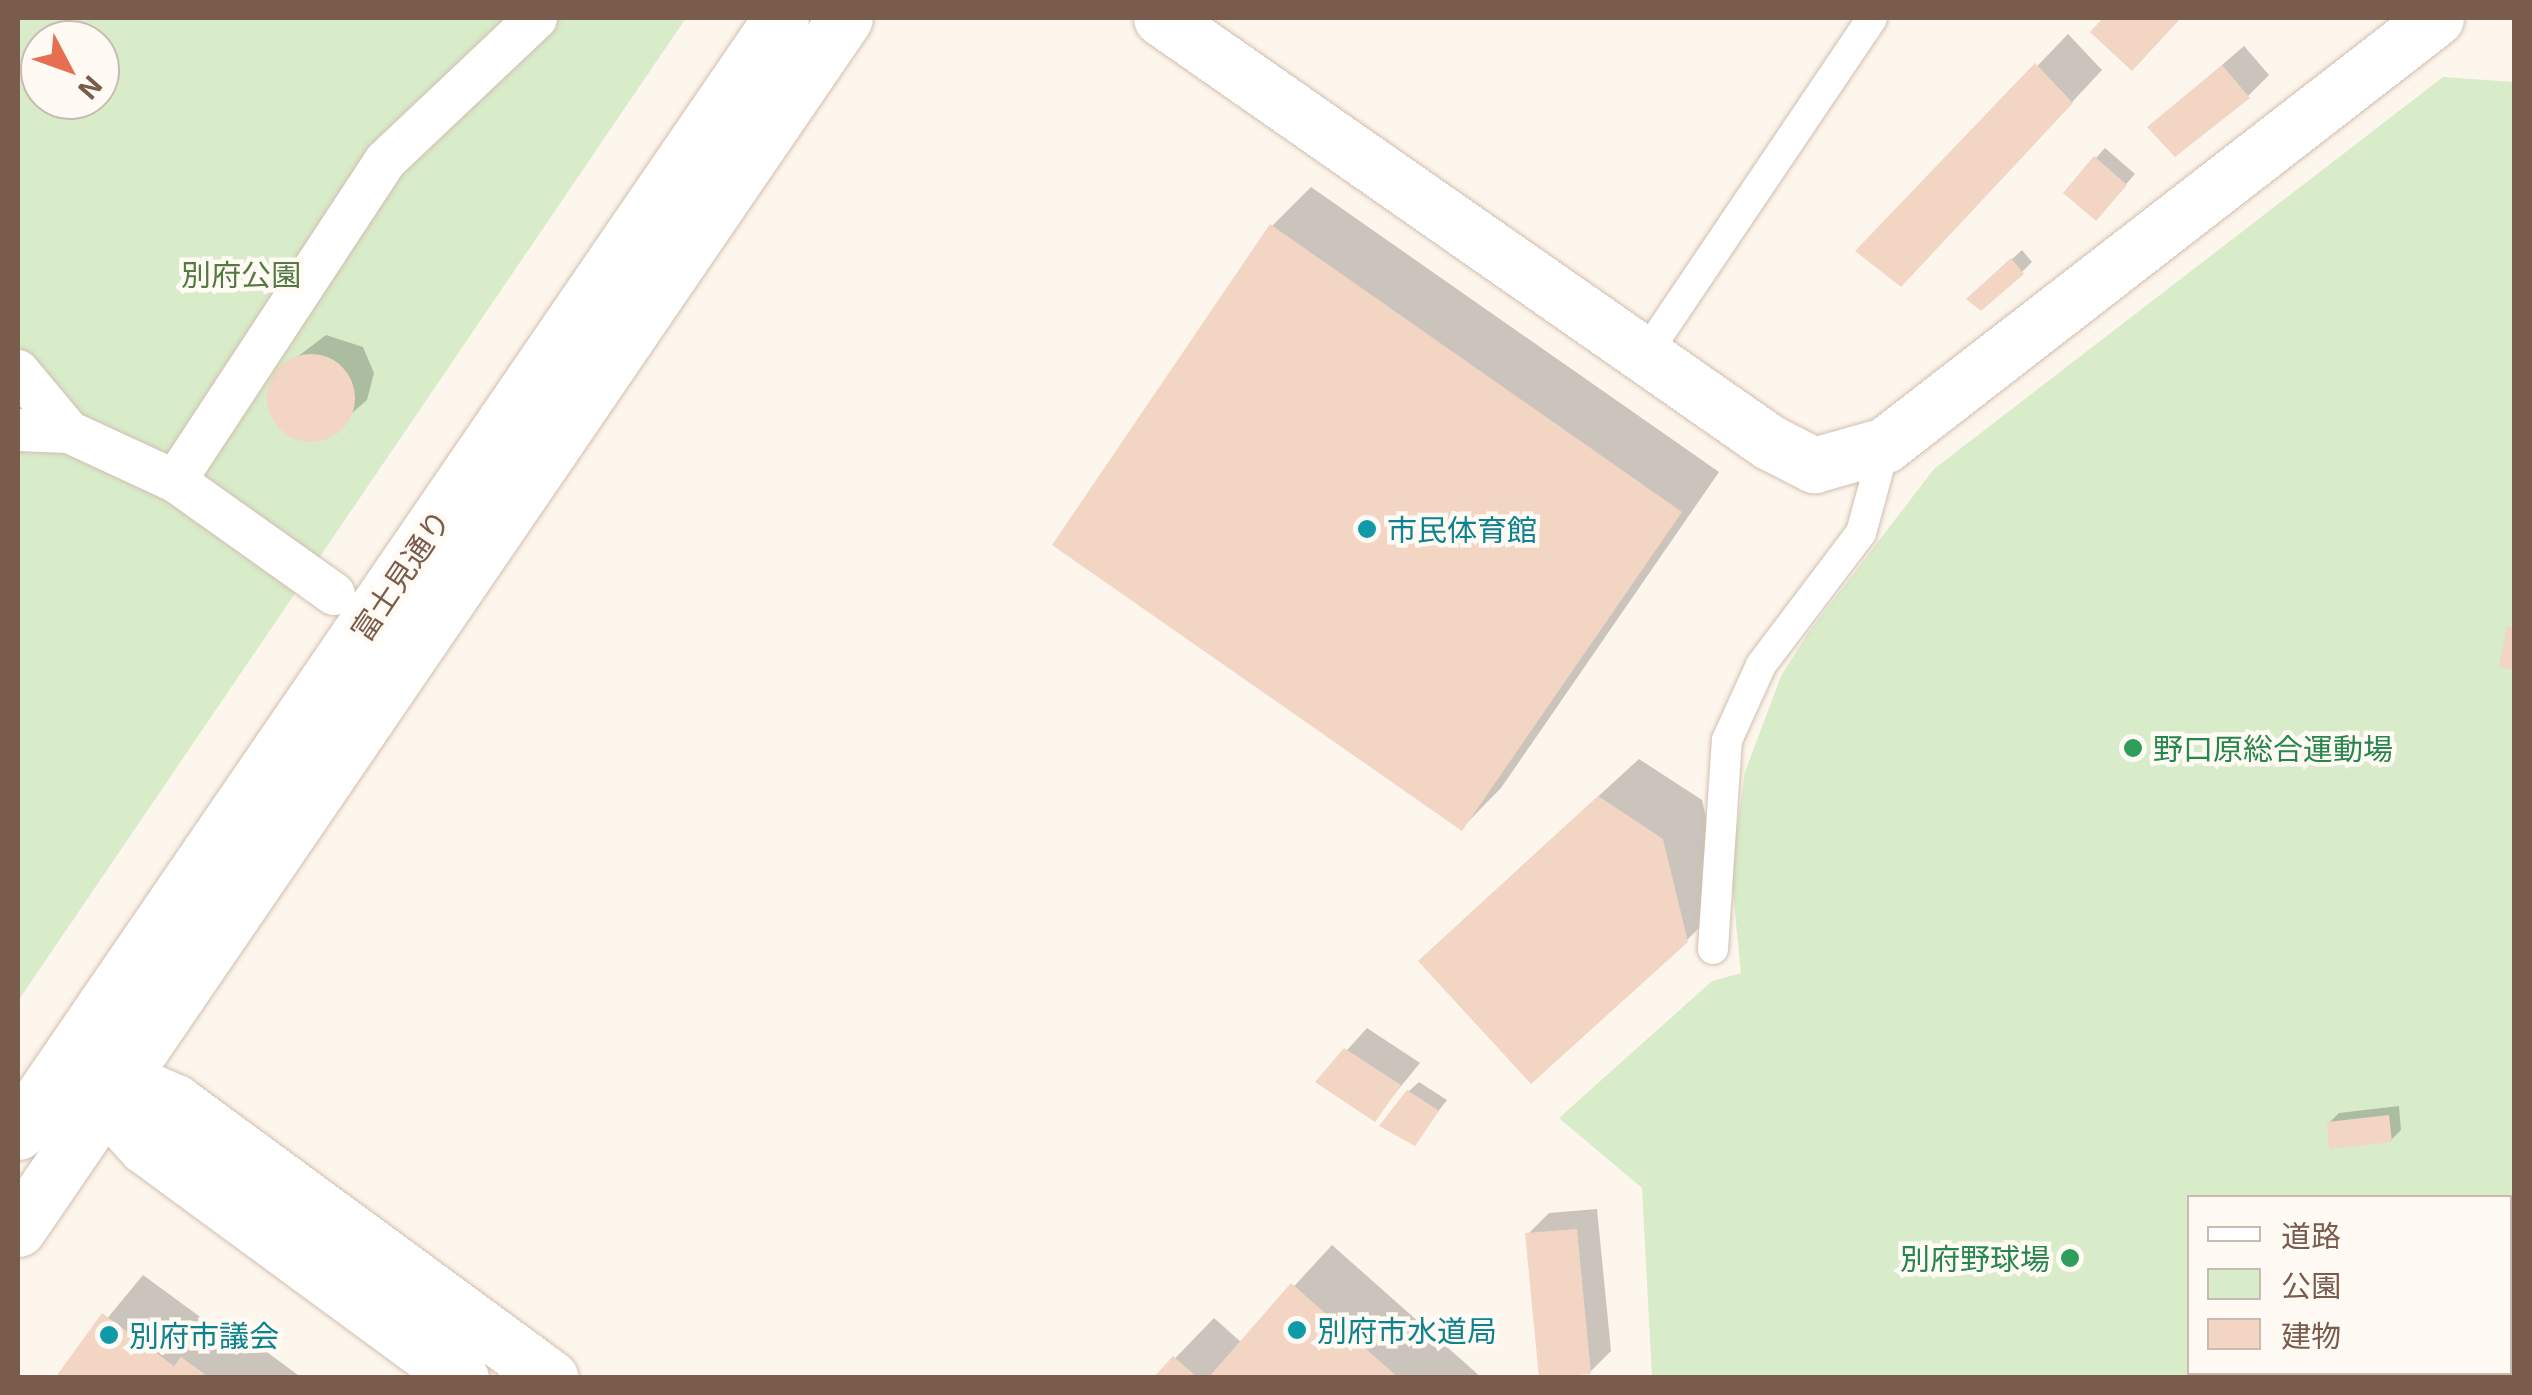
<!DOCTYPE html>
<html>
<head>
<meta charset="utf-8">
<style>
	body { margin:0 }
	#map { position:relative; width:2532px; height:1395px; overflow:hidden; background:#fdf6ec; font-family:"Exo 2","Noto Sans JP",sans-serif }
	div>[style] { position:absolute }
	.green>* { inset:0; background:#d8ecc9 }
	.shadow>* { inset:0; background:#0003 }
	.building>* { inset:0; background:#f3d5c3 }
	.round { border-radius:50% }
	.roads { filter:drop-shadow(0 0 2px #d1beb0) drop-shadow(0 0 2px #d1beb0) }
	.service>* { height:30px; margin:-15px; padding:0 15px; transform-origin:15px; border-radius:15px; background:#fff }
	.pedestrian>* { height:42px; margin:-21px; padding:0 21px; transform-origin:21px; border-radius:21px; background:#fff }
	.minor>* { height:55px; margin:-27.5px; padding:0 27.5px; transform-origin:27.5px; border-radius:27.5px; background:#fff }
	.tertiary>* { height:55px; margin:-27.5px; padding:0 27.5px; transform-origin:27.5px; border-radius:27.5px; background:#fff }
	.dots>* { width:28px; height:28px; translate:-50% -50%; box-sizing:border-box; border:5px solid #fffaf3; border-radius:50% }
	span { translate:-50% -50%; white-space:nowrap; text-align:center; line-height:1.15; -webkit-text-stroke:9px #fffaf3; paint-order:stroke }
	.park-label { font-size:30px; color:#537a41 }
	.culture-label { font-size:30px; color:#0d838f }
	.left { translate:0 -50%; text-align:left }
	.street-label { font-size:30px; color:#7a5c4d }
	.leisure-label { font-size:30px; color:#27864d }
	.right { translate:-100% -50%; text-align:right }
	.frame { position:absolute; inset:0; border:20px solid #7a5c4d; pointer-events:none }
	.legend { position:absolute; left:2187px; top:1195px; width:325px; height:180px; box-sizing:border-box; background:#fffaf3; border:2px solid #cabbb1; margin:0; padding:12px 18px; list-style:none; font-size:30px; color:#7a5c4d }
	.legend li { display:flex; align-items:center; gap:20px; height:50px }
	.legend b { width:50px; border:2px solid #cabbb1 }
	.north { position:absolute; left:20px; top:20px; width:100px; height:100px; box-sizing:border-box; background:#fffaf3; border:2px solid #cabbb1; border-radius:50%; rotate:131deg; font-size:28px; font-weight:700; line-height:40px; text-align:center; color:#7a5c4d }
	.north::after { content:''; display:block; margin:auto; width:35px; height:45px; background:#e76f51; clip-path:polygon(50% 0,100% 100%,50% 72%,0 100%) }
</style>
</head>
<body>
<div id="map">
	<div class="green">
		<i style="clip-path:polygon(evenodd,18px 18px,686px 18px,18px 1001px,18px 18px,40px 40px,100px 40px,100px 100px,40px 100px,40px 40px)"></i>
		<i style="clip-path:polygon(evenodd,2443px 77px,2514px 82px,2514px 1377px,1652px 1377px,1642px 1188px,1559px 1118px,1712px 981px,1741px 973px,1731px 873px,1745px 772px,1781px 676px,1808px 633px,1934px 469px,2443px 77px,2190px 1198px,2510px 1198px,2510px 1372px,2190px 1372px,2190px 1198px)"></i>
	</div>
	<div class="shadow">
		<i style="clip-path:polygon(2068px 34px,2102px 70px,1932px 253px,1859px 251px)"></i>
		<i style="clip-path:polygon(2244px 46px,2269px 75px,2248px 96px,2150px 127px)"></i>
		<i style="clip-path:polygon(2105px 148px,2135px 174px,2105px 208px,2096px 158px)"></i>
		<i style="clip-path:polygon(1311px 187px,1719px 472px,1501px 788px,1462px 828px,1056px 545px,1272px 226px)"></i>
		<i style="clip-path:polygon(2022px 250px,2032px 262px,2022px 272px,1979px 289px)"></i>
		<i style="clip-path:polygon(326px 335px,363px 347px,374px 373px,367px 400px,323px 438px,285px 431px,269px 395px,280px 370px)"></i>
		<i style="clip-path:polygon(1639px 759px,1702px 800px,1726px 901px,1687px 940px,1461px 922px)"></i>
		<i style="clip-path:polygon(1367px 1028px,1420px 1063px,1374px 1119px,1319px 1081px)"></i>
		<i style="clip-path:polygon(1419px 1082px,1447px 1100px,1414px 1143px,1409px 1091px)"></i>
		<i style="clip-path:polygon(2399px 1106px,2401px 1130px,2391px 1140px,2329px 1123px,2339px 1113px)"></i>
		<i style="clip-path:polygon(1597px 1209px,1611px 1351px,1590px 1372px,1528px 1234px,1549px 1213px)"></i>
		<i style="clip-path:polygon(1332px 1245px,1482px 1378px,1156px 1378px,1214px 1318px,1242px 1343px)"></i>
		<i style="clip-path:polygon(143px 1275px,214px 1327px,222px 1319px,302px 1378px,58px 1378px)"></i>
	</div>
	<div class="building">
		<i style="clip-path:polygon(2103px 18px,2181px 18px,2132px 71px,2090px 32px)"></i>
		<i style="clip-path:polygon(2035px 63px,2073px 103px,1901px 287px,1855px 251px)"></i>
		<i style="clip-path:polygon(2222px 65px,2250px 98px,2175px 157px,2147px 127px)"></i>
		<i style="clip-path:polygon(2094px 156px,2127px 185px,2096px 221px,2063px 193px)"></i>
		<i style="clip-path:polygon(1270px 224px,1682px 512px,1462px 831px,1052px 545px)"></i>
		<i style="clip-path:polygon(2011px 258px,2024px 274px,1981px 311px,1966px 299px)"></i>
		<i class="round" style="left:267px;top:354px;width:88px;height:88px"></i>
		<i style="clip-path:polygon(2507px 626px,2514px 628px,2514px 670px,2499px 667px)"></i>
		<i style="clip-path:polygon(1598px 796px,1663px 839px,1688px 942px,1531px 1084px,1418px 961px)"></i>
		<i style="clip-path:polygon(1344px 1048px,1401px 1085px,1375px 1122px,1315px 1082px)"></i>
		<i style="clip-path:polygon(1407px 1090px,1439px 1111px,1415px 1146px,1379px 1126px)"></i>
		<i style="clip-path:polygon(2389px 1115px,2392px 1142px,2329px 1149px,2327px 1122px)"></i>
		<i style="clip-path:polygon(1577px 1229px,1591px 1374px,1539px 1378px,1525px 1233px)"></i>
		<i style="clip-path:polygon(1291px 1283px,1399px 1378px,1208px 1378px)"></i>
		<i style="clip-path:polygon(102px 1313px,174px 1366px,181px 1357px,210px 1378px,55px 1378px)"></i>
		<i style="clip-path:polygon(1173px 1356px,1198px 1378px,1153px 1378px)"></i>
	</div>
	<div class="roads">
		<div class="service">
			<i style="left:1645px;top:355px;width:406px;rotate:-56deg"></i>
			<i style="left:1713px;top:949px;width:209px;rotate:-86.2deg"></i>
			<i style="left:1727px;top:740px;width:82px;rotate:-65.6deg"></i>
			<i style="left:1761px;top:665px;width:166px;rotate:-52.9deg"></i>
			<i style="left:1861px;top:533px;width:91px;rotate:-74.7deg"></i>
		</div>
		<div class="pedestrian">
			<i style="left:18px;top:371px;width:80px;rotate:50.1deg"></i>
			<i style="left:69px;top:432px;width:117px;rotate:24.8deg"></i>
			<i style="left:175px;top:481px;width:195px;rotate:35.4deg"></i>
			<i style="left:18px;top:430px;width:51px;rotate:2.2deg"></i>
			<i style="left:175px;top:481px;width:383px;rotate:-56.7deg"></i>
			<i style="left:385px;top:161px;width:208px;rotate:-43.4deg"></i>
		</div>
		<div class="minor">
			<i style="left:1161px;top:18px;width:741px;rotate:34.89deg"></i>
			<i style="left:1769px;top:442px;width:51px;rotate:27.1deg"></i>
			<i style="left:1814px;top:465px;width:74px;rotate:-15.7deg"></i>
			<i style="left:1885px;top:445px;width:697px;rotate:-37.77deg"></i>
		</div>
		<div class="tertiary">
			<i style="left:90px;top:1065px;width:93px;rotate:23.5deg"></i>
			<i style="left:175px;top:1102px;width:466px;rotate:36.3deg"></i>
			<i style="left:82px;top:1078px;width:93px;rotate:47.2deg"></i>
			<i style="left:145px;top:1146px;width:392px;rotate:36.3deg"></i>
			<i style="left:18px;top:1132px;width:1350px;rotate:-55.59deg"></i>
			<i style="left:18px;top:1229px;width:1466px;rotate:-55.67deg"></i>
		</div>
	</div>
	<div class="dots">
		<i style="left:1367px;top:529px;background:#0f9aa8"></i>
		<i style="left:2133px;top:748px;background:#2e9e5b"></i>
		<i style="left:2070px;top:1258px;background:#2e9e5b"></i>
		<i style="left:1297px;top:1330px;background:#0f9aa8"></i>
		<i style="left:109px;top:1335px;background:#0f9aa8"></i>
	</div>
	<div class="park-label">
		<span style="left:241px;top:274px">別府公園</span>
	</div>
	<div class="culture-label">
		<span class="left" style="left:1387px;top:529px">市民体育館</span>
		<span class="left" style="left:1317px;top:1330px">別府市水道局</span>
		<span class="left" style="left:129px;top:1335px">別府市議会</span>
	</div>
	<div class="street-label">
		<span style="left:400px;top:575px;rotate:-56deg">富士見通り</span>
	</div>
	<div class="leisure-label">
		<span class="left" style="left:2153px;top:748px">野口原総合運動場</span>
		<span class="right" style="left:2050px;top:1258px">別府野球場</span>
	</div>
	<div class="frame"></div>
	<ul class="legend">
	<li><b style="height:12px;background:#fff"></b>道路</li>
	<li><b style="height:28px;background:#d8ecc9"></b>公園</li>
	<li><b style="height:28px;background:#f3d5c3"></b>建物</li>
	</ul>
	<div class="north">N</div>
</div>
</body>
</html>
